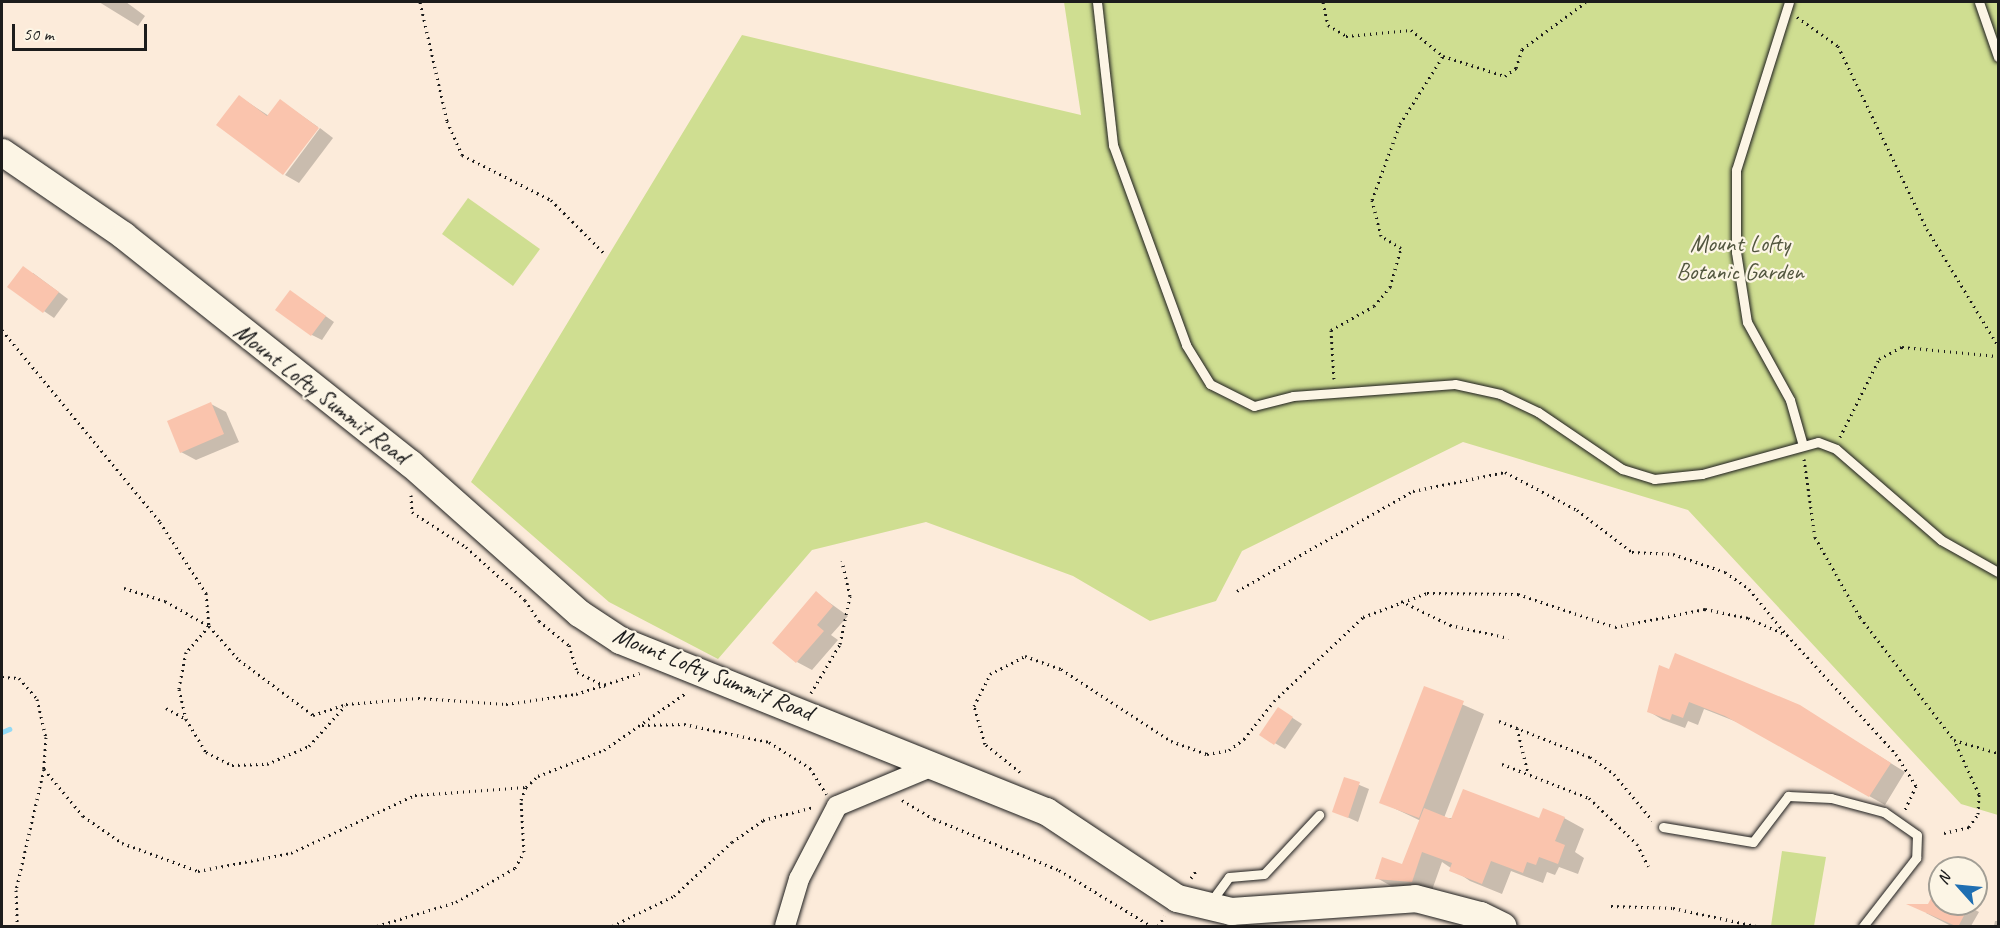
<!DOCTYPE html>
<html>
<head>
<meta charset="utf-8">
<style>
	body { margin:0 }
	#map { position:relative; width:2000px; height:928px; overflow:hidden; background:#fcebda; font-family:Caveat,sans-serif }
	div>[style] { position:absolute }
	.green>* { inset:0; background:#cfde91 }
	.shadow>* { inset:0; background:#0003 }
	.stream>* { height:5px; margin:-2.5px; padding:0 2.5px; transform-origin:2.5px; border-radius:2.5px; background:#93daf5 }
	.building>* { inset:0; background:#fac4ad }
	.path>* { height:3px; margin-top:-1.5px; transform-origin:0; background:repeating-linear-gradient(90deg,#1c1c1c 0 1.5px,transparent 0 6px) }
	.roads { filter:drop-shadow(0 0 2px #1c1c1c) drop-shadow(0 0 2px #1c1c1c) }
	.service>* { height:9px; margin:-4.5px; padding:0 4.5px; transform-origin:4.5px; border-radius:4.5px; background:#fcf5e5 }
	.minor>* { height:20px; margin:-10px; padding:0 10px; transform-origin:10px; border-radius:10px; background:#fcf5e5 }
	.secondary>* { height:27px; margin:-13.5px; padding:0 13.5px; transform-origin:13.5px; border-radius:13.5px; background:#fcf5e5 }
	span { translate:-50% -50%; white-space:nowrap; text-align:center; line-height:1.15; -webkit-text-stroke:4.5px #fcf5e5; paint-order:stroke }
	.park-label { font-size:24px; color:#52563f }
	.street-label { font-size:24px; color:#1c1c1c }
	.frame { position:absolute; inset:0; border:3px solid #1c1c1c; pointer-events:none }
	.north { position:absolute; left:1928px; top:856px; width:60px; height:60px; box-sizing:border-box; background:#fcf5e5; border:2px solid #a29e95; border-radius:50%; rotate:297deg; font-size:16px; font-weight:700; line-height:24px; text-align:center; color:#1c1c1c }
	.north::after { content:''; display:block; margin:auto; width:21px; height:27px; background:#1f6fb2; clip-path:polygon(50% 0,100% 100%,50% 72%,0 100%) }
	.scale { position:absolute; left:12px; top:24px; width:135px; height:27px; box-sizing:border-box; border:3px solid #1c1c1c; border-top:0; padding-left:8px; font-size:18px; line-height:21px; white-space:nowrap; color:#1c1c1c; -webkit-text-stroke:4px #fcf5e5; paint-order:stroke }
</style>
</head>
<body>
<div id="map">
	<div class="green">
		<i style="clip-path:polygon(1064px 2px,1998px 2px,1998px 815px,1961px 804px,1688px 510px,1463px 442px,1242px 551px,1216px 601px,1150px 621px,1073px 576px,926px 522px,812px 550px,718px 659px,609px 602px,471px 482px,742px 35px,1081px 115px)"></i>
		<i style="clip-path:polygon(468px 198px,540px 249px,513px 286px,442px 234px)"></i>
		<i style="clip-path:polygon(1782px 851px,1826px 857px,1814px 926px,1771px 926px)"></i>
	</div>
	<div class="shadow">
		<i style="clip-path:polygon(99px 2px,126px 2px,145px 16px,138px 26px)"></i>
		<i style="clip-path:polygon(240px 97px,269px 116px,281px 101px,318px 127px,283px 173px)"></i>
		<i style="clip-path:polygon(320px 128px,333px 138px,299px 183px,285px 175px)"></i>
		<i style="clip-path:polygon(33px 273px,68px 299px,54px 318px,9px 287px)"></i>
		<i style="clip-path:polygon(300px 298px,334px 322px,322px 340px,312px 335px)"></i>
		<i style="clip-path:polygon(211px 404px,226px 412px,239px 442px,196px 460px,181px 452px)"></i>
		<i style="clip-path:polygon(816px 593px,848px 616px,831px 635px,838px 640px,812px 670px,797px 662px)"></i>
		<i style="clip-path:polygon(1670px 671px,1815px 716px,1905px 772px,1885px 805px,1742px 724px,1704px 709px,1698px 725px,1688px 721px,1685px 728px,1663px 720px,1648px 711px)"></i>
		<i style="clip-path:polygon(1425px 688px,1484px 714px,1444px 818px,1564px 818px,1584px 829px,1575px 852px,1584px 858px,1578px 874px,1559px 867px,1555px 875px,1547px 872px,1543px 883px,1511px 871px,1502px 894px,1470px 881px,1442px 862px,1431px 893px,1396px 889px,1377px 878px,1403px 866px,1421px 821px,1381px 802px)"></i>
		<i style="clip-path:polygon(1288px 715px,1302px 724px,1285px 749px,1261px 735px)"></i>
		<i style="clip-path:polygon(1345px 779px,1369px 789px,1358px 822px,1334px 811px)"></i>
		<i style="clip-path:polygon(1940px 893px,1940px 904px,1964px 904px,1979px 912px,1971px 926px,1951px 926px,1926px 913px)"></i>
		<i style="clip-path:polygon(1995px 921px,1998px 921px,1998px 926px,1994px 926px)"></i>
	</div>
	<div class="stream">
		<i style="left:2px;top:732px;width:8px;rotate:-23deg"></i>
	</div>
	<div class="building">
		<i style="clip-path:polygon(239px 95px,267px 116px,280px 99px,319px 128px,283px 175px,216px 125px)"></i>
		<i style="clip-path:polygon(23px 266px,59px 292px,43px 313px,7px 287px)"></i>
		<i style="clip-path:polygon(290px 290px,326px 316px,311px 336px,275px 310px)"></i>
		<i style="clip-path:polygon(211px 402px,224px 434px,180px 453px,167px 421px)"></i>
		<i style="clip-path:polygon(816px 591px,833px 606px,817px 625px,824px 631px,796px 663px,772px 643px)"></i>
		<i style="clip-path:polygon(1675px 653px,1800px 705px,1891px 763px,1869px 797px,1725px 716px,1689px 702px,1683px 718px,1672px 714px,1670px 720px,1647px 712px,1659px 665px,1669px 669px)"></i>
		<i style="clip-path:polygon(1424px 686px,1464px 701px,1419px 818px,1379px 803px)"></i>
		<i style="clip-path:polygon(1278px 707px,1293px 717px,1274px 745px,1259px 735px)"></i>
		<i style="clip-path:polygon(1344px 777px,1360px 782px,1348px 818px,1332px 812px)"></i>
		<i style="clip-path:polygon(1463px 789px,1539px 818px,1543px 808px,1565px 817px,1555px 841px,1565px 845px,1558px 864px,1539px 857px,1536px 865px,1527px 862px,1523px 873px,1491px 861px,1482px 884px,1449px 871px,1452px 863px,1422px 852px,1412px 882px,1375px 879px,1382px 857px,1402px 864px,1424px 808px,1451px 819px)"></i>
		<i style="clip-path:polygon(1940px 881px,1940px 904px,1970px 904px,1958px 927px,1906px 904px,1928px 904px)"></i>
	</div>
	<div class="path">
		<i style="left:420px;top:2px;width:122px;rotate:77.2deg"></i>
		<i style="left:447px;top:121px;width:37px;rotate:66deg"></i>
		<i style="left:462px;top:155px;width:100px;rotate:26.8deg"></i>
		<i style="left:551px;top:200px;width:74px;rotate:45deg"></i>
		<i style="left:1323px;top:2px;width:24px;rotate:78deg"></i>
		<i style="left:1328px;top:25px;width:21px;rotate:31deg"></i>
		<i style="left:1346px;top:36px;width:65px;rotate:-5.3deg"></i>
		<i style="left:1411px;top:30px;width:41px;rotate:39.1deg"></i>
		<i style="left:1443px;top:56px;width:65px;rotate:17.9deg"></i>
		<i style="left:1505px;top:76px;width:14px;rotate:-36deg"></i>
		<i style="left:1516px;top:68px;width:20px;rotate:-72deg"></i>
		<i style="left:1522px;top:49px;width:79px;rotate:-36.3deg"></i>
		<i style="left:1797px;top:17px;width:50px;rotate:35.3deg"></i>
		<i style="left:1838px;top:46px;width:203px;rotate:64.1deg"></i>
		<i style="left:1927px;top:229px;width:137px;rotate:58.7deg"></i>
		<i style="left:2px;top:330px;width:249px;rotate:50.5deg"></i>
		<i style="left:160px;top:522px;width:85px;rotate:57.1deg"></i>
		<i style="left:206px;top:593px;width:33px;rotate:85deg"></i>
		<i style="left:209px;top:626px;width:35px;rotate:131deg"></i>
		<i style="left:186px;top:652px;width:38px;rotate:101deg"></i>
		<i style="left:179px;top:689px;width:31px;rotate:77deg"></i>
		<i style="left:1334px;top:379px;width:49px;rotate:-93.5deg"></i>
		<i style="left:1331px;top:330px;width:49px;rotate:-29.2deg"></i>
		<i style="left:1374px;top:306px;width:25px;rotate:-50deg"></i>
		<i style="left:1390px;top:287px;width:41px;rotate:-74.2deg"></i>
		<i style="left:1401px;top:248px;width:23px;rotate:-149deg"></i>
		<i style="left:1381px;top:236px;width:37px;rotate:-104deg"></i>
		<i style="left:1372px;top:200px;width:81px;rotate:-69.8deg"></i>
		<i style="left:1400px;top:124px;width:80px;rotate:-57.7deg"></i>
		<i style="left:1840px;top:437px;width:87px;rotate:-63.4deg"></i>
		<i style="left:1879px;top:359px;width:26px;rotate:-28deg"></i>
		<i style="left:1902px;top:347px;width:96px;rotate:5.4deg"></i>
		<i style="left:1804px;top:459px;width:79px;rotate:82deg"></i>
		<i style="left:1815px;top:537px;width:92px;rotate:60.6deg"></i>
		<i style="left:1860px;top:617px;width:155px;rotate:52.6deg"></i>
		<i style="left:1954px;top:740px;width:46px;rotate:16.5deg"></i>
		<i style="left:411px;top:495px;width:17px;rotate:87deg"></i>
		<i style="left:412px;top:512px;width:64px;rotate:32.9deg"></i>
		<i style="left:466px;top:547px;width:79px;rotate:41.9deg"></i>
		<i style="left:525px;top:600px;width:25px;rotate:56deg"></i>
		<i style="left:539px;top:621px;width:38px;rotate:39deg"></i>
		<i style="left:569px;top:645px;width:28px;rotate:73deg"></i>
		<i style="left:577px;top:672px;width:32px;rotate:26deg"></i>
		<i style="left:124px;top:588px;width:43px;rotate:17.6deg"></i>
		<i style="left:165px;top:601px;width:51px;rotate:29.6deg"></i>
		<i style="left:209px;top:626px;width:45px;rotate:48.6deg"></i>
		<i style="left:239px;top:660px;width:92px;rotate:36.6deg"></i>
		<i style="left:313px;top:715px;width:35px;rotate:-18deg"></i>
		<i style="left:346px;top:704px;width:72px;rotate:-4.8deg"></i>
		<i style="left:418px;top:698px;width:88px;rotate:3.9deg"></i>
		<i style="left:506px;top:704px;width:71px;rotate:-8.1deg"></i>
		<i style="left:576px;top:694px;width:67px;rotate:-18.2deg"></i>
		<i style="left:1237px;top:591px;width:202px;rotate:-29.6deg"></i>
		<i style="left:1413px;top:491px;width:94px;rotate:-11.7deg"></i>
		<i style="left:1505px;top:472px;width:81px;rotate:27.8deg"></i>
		<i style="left:1577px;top:510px;width:69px;rotate:37.4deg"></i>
		<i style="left:1632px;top:552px;width:41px;rotate:2.8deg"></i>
		<i style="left:1673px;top:554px;width:55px;rotate:19.1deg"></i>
		<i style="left:1725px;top:572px;width:29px;rotate:35deg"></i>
		<i style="left:1749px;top:589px;width:58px;rotate:50.6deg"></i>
		<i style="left:1401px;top:601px;width:55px;rotate:26.1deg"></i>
		<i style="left:1450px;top:625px;width:60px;rotate:12.4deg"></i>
		<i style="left:2px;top:677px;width:17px;rotate:3deg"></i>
		<i style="left:19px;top:678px;width:28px;rotate:49deg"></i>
		<i style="left:37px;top:699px;width:39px;rotate:77deg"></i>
		<i style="left:46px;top:737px;width:32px;rotate:94deg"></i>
		<i style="left:44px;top:769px;width:124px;rotate:103deg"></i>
		<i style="left:16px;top:890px;width:36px;rotate:88deg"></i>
		<i style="left:811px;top:693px;width:57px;rotate:-59.4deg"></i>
		<i style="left:840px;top:644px;width:49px;rotate:-78.2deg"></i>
		<i style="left:850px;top:596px;width:36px;rotate:-103deg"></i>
		<i style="left:166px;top:708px;width:23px;rotate:29deg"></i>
		<i style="left:186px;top:719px;width:39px;rotate:59deg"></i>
		<i style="left:206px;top:752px;width:29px;rotate:27deg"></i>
		<i style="left:232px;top:765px;width:35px;rotate:-2deg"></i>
		<i style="left:267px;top:764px;width:46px;rotate:-23.2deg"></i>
		<i style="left:309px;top:746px;width:54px;rotate:-48deg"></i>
		<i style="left:1499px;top:721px;width:98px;rotate:21.6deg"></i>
		<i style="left:1590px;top:757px;width:29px;rotate:35deg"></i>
		<i style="left:1614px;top:774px;width:60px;rotate:50.4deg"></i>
		<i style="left:642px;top:725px;width:42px;rotate:-1.4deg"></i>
		<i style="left:684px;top:724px;width:87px;rotate:12deg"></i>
		<i style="left:769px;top:742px;width:49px;rotate:32.4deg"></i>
		<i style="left:810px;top:768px;width:31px;rotate:58deg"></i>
		<i style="left:1517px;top:728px;width:46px;rotate:76.3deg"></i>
		<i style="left:1502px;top:764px;width:93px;rotate:21.3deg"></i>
		<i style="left:1589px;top:798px;width:66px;rotate:43.8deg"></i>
		<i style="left:1637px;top:844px;width:25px;rotate:63deg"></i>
		<i style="left:44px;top:769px;width:61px;rotate:50.3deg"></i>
		<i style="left:83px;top:816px;width:47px;rotate:34.7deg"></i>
		<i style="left:122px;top:843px;width:81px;rotate:20.2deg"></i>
		<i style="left:198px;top:871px;width:95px;rotate:-11deg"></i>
		<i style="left:291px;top:853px;width:137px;rotate:-25.1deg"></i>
		<i style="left:415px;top:795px;width:111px;rotate:-4.1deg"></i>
		<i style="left:1020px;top:772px;width:45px;rotate:-141.3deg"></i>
		<i style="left:985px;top:744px;width:40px;rotate:-106deg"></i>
		<i style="left:974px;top:706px;width:36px;rotate:-63deg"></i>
		<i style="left:990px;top:674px;width:39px;rotate:-27deg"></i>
		<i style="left:1025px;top:656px;width:38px;rotate:20deg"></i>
		<i style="left:1061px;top:669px;width:131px;rotate:33.2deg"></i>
		<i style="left:1171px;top:741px;width:38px;rotate:20deg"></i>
		<i style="left:1207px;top:754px;width:22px;rotate:-10deg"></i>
		<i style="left:1229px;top:750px;width:19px;rotate:-36deg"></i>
		<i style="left:1244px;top:739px;width:48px;rotate:-51.7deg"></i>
		<i style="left:1274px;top:701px;width:122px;rotate:-43.3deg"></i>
		<i style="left:1363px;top:617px;width:68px;rotate:-20.6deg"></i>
		<i style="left:1427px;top:593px;width:91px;rotate:0.6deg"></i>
		<i style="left:1518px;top:594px;width:102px;rotate:18.8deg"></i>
		<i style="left:1615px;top:627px;width:92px;rotate:-11.3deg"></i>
		<i style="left:1705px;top:609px;width:44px;rotate:11.8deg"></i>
		<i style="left:1748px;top:618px;width:43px;rotate:23.6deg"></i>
		<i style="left:1787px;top:635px;width:161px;rotate:47.5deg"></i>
		<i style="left:1896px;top:754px;width:38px;rotate:58deg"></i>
		<i style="left:1916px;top:786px;width:26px;rotate:115deg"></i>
		<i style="left:902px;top:800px;width:37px;rotate:31deg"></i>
		<i style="left:934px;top:819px;width:135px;rotate:22.2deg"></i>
		<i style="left:1059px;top:870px;width:108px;rotate:31.3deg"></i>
		<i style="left:1944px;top:833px;width:26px;rotate:-13deg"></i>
		<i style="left:1969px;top:827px;width:16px;rotate:-55deg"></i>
		<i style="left:1978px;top:814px;width:20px;rotate:-87deg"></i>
		<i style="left:1979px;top:794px;width:60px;rotate:-114.8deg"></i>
		<i style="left:1191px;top:878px;width:9px;rotate:-54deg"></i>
		<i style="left:1611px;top:906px;width:62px;rotate:1.8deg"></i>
		<i style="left:1673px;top:908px;width:85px;rotate:12.2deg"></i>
		<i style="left:377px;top:926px;width:83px;rotate:-16.9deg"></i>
		<i style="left:456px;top:902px;width:68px;rotate:-30deg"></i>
		<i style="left:515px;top:868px;width:18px;rotate:-61deg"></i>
		<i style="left:524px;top:852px;width:52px;rotate:-93.3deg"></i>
		<i style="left:521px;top:800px;width:14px;rotate:-69deg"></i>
		<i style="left:526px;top:787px;width:16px;rotate:-43deg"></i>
		<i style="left:538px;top:776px;width:71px;rotate:-21.5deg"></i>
		<i style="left:604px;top:750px;width:101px;rotate:-34.9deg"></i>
		<i style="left:612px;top:926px;width:69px;rotate:-25.8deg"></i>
		<i style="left:674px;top:896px;width:79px;rotate:-43deg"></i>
		<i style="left:732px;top:842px;width:38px;rotate:-35deg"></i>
		<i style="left:763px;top:820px;width:53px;rotate:-14.3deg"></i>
		<i style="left:1158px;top:926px;width:12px;rotate:-55deg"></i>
	</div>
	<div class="roads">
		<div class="service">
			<i style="left:1097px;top:2px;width:144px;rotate:83.6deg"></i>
			<i style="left:1113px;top:145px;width:213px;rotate:69.9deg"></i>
			<i style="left:1186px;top:345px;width:46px;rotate:58.4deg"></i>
			<i style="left:1210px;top:384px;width:49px;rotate:26.6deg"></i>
			<i style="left:1254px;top:406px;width:40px;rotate:-14.4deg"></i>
			<i style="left:1293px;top:396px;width:162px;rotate:-4.2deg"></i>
			<i style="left:1455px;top:384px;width:46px;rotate:12.5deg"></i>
			<i style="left:1500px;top:394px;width:42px;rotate:25.3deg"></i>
			<i style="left:1538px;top:412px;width:102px;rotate:34.2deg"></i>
			<i style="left:1622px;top:469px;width:34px;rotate:17deg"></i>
			<i style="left:1654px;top:479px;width:48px;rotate:-5.9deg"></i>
			<i style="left:1702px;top:474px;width:120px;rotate:-15.4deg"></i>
			<i style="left:1818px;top:442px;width:19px;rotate:21deg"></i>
			<i style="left:1836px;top:449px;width:139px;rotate:40.9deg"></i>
			<i style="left:1941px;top:540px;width:65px;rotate:29.3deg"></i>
			<i style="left:1789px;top:2px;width:176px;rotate:107.5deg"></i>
			<i style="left:1736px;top:170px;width:82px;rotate:90deg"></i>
			<i style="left:1736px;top:252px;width:71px;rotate:81.1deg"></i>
			<i style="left:1747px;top:322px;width:89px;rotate:61.1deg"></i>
			<i style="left:1790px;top:400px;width:44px;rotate:74.1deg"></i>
			<i style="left:1979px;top:2px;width:58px;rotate:70.9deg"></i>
			<i style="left:1663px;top:827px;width:91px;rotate:9.5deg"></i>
			<i style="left:1753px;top:842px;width:58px;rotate:-52.7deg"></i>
			<i style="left:1788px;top:796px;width:43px;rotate:2.7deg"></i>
			<i style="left:1831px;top:798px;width:55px;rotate:14.8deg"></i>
			<i style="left:1884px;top:812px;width:40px;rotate:34.9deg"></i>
			<i style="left:1917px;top:835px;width:23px;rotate:92deg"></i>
			<i style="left:1916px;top:858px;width:86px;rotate:127.9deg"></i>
			<i style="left:1210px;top:903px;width:32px;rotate:-54deg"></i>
			<i style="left:1229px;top:877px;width:35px;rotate:-5deg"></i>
			<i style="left:1264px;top:874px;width:81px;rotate:-47deg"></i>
		</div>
		<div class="minor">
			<i style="left:785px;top:926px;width:49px;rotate:-73.4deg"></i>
			<i style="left:799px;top:879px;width:82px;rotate:-62.5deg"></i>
			<i style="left:837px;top:806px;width:106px;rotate:-22.7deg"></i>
		</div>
		<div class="secondary">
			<i style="left:2px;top:152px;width:147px;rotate:34.4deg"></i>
			<i style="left:123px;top:235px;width:367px;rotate:38.5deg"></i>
			<i style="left:410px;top:463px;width:226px;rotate:41.6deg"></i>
			<i style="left:579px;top:613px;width:49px;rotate:33.4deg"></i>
			<i style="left:620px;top:640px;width:459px;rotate:21.9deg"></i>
			<i style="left:1046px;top:811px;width:157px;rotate:33.6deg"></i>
			<i style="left:1177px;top:898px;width:56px;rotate:13.5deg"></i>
			<i style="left:1231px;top:911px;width:184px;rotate:-4deg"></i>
			<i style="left:1415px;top:898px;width:67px;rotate:14.7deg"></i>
			<i style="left:1480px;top:915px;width:25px;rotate:26deg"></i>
		</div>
	</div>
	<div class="park-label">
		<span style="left:1740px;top:258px">Mount Lofty<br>Botanic Garden</span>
	</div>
	<div class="street-label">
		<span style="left:321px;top:394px;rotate:38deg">Mount Lofty Summit Road</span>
		<span style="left:713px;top:674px;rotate:22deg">Mount Lofty Summit Road</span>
	</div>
	<div class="frame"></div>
	<div class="north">N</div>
	<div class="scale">50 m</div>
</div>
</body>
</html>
